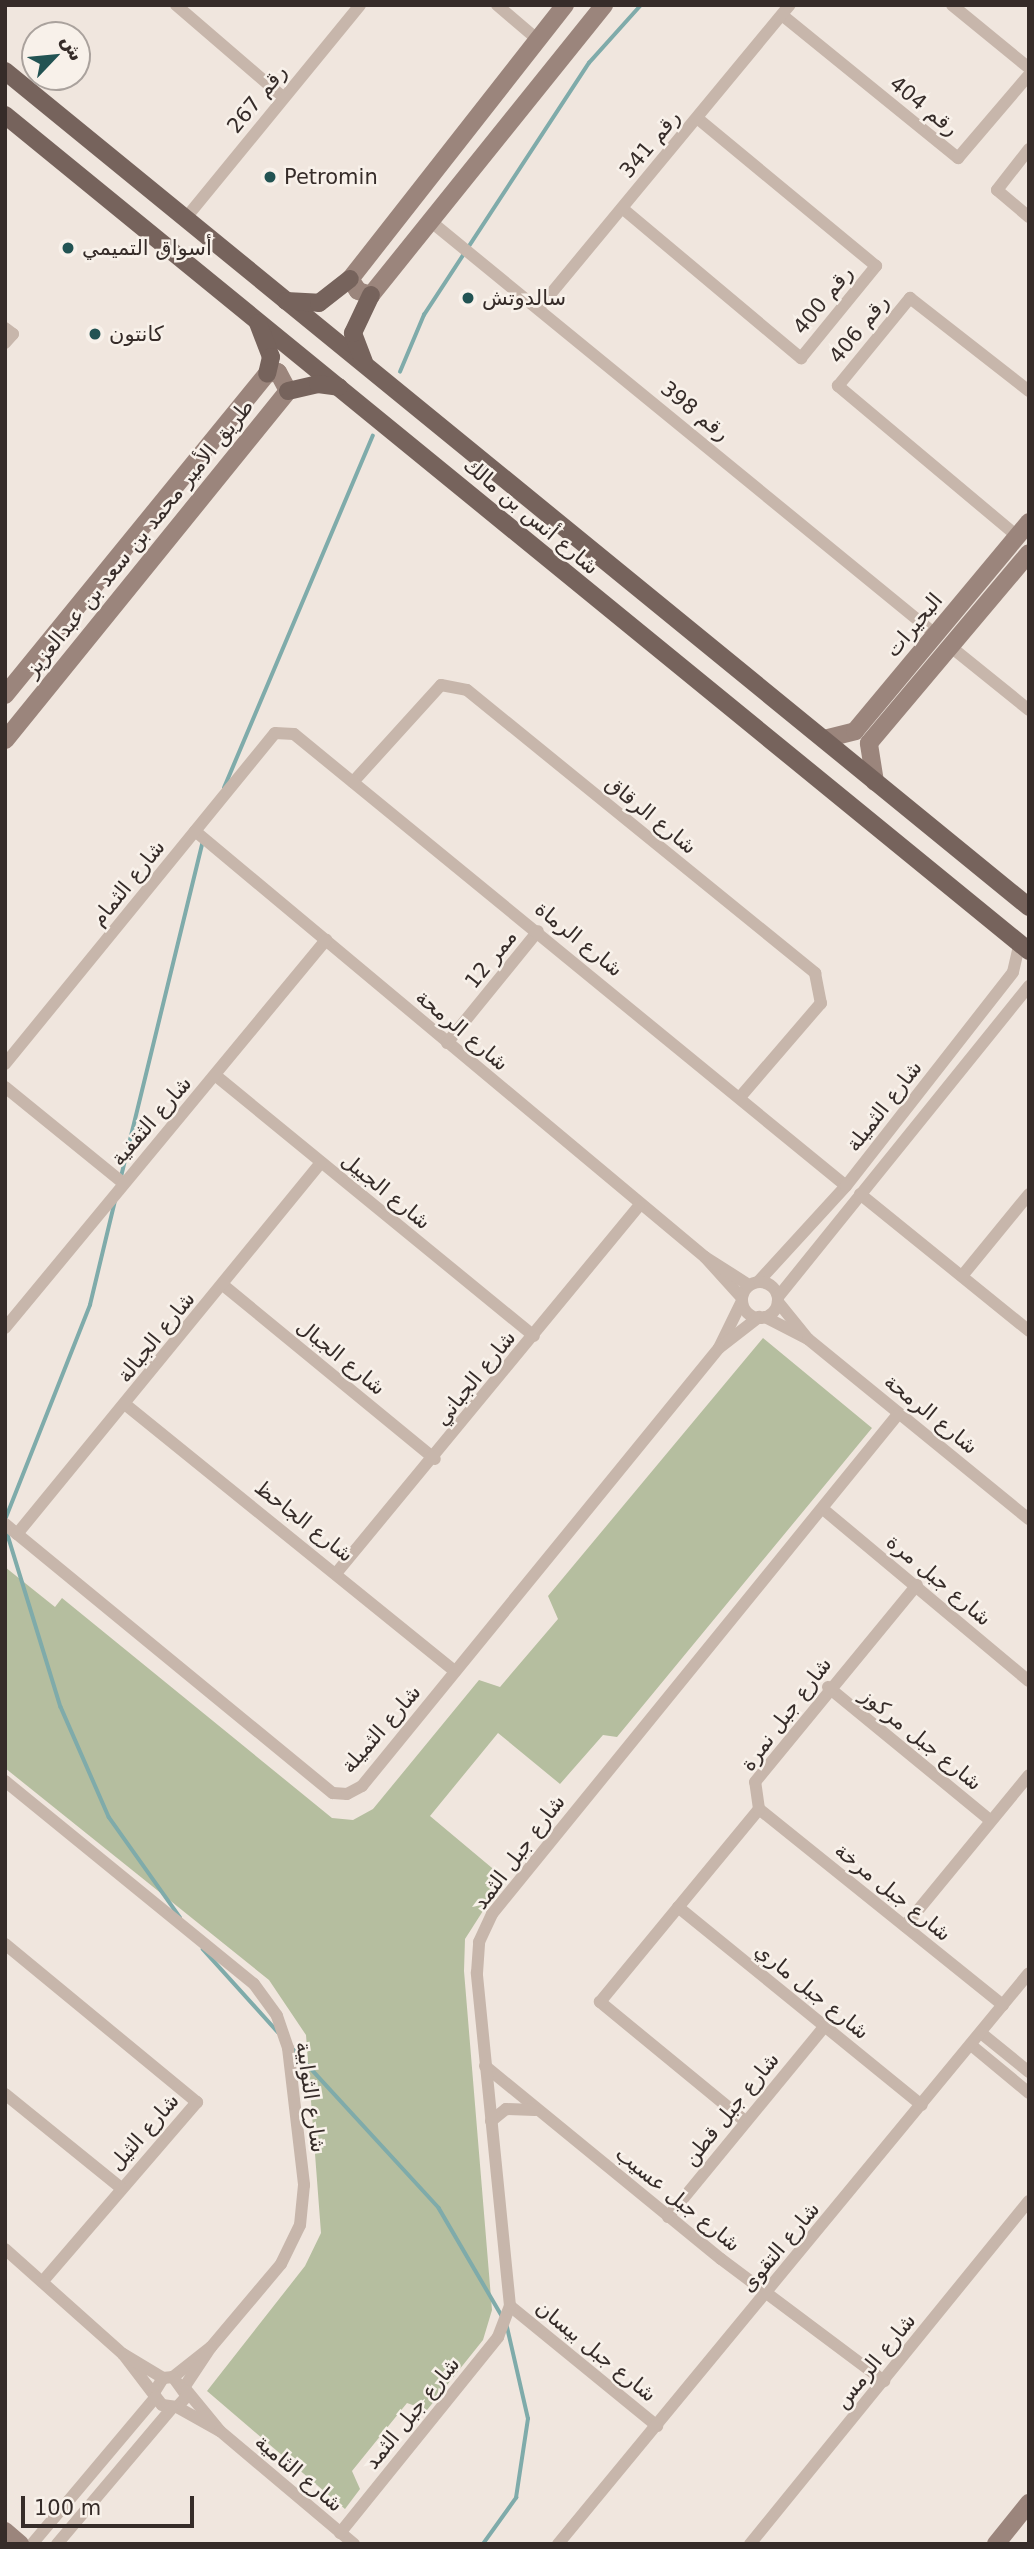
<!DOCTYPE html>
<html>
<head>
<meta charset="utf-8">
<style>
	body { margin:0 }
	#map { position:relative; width:1034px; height:2549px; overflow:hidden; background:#f0e6de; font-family:"DejaVu Sans","Noto Sans Arabic",sans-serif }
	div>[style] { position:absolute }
	.green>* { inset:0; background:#b5be9f }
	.stream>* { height:3.5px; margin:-1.75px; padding:0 1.75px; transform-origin:1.75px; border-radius:1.75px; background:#7fabaa }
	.street>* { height:12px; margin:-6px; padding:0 6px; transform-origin:6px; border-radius:6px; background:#c7b6ab }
	.street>.ring { margin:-6px; padding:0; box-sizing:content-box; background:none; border:12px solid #c7b6ab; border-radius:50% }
	.secondary>* { height:18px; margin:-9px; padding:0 9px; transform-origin:9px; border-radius:9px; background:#9b857c }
	.primary>* { height:18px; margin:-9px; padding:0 9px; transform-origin:9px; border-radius:9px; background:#76635c }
	.dots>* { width:19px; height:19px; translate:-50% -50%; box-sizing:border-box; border:4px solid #f8f1ea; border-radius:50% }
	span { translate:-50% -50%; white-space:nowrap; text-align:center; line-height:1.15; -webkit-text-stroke:5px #f8f1ea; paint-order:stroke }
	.street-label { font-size:21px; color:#362c29 }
	.poi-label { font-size:21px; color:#362c29 }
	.left { translate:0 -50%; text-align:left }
	.frame { position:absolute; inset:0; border:7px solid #362c29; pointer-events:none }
	.north { position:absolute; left:21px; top:21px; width:70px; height:70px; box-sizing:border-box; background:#f8f1ea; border:2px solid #aaa29d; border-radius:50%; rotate:64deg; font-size:19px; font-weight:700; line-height:28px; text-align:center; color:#362c29 }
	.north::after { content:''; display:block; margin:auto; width:24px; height:32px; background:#225353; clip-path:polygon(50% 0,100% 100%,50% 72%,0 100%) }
	.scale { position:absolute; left:21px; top:2496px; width:173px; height:32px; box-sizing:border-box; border:4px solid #362c29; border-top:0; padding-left:9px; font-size:21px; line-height:24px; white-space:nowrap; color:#362c29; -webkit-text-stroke:5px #f8f1ea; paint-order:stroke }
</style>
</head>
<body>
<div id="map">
	<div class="green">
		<i style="clip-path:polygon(763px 1338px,872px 1428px,617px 1737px,603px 1735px,560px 1784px,498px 1733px,430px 1816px,504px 1878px,465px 1939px,464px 1971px,492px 2310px,483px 2340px,427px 2410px,407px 2403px,352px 2471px,360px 2489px,345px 2509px,207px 2391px,305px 2266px,321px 2233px,306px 2035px,269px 1980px,5px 1768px,5px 1567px,55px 1607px,62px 1598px,332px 1818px,353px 1820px,373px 1809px,479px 1680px,500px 1687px,558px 1619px,548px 1596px)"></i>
	</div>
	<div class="stream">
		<i style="left:400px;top:372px;width:62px;rotate:-67.2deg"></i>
		<i style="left:424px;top:315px;width:301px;rotate:-56.8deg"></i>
		<i style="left:589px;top:63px;width:78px;rotate:-48.1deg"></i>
		<i style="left:224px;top:788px;width:382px;rotate:-67.1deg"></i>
		<i style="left:121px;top:1177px;width:346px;rotate:-76.3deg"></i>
		<i style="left:5px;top:1520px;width:231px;rotate:-68.4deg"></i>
		<i style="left:90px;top:1305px;width:107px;rotate:-76.5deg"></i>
		<i style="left:7px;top:1532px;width:183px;rotate:72.9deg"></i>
		<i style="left:61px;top:1707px;width:120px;rotate:66.4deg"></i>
		<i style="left:109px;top:1817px;width:123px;rotate:54.6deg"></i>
		<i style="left:203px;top:1949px;width:112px;rotate:47.9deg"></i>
		<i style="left:292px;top:2048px;width:217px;rotate:47.4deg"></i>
		<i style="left:439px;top:2208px;width:125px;rotate:59.7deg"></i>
		<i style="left:483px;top:2544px;width:57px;rotate:-54.3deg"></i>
		<i style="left:516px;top:2498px;width:80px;rotate:-81.4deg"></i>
		<i style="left:528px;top:2419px;width:98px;rotate:-102.9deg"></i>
	</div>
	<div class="street">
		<i style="left:176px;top:5px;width:141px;rotate:40.7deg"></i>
		<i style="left:497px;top:5px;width:52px;rotate:40.4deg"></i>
		<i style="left:952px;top:5px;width:99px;rotate:39.3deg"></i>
		<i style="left:782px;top:15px;width:227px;rotate:39.1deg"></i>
		<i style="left:958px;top:158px;width:109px;rotate:-49.5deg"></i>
		<i style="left:1029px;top:149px;width:52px;rotate:128deg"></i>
		<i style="left:997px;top:190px;width:42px;rotate:40.2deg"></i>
		<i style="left:622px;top:208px;width:234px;rotate:40deg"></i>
		<i style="left:801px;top:358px;width:119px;rotate:-50.8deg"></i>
		<i style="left:876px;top:266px;width:232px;rotate:-140.4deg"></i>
		<i style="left:185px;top:219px;width:276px;rotate:-50.7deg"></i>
		<i style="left:429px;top:220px;width:654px;rotate:39.29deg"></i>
		<i style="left:539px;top:308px;width:393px;rotate:-50.4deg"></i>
		<i style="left:5px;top:328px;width:10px;rotate:37deg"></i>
		<i style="left:13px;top:334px;width:12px;rotate:132deg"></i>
		<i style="left:1017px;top:536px;width:234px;rotate:-140deg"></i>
		<i style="left:838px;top:386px;width:114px;rotate:-50.7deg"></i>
		<i style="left:910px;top:298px;width:151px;rotate:38deg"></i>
		<i style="left:951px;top:647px;width:100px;rotate:38.9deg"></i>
		<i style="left:353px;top:782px;width:131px;rotate:-47.8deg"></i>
		<i style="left:441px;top:685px;width:26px;rotate:11deg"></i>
		<i style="left:467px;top:690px;width:449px;rotate:39.1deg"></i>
		<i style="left:815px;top:973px;width:31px;rotate:79deg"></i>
		<i style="left:821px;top:1003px;width:121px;rotate:130.7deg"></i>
		<i style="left:195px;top:831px;width:665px;rotate:39.87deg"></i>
		<i style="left:447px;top:1043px;width:144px;rotate:-50.9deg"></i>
		<i style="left:5px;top:1064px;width:427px;rotate:-50.8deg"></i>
		<i style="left:275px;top:733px;width:19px;rotate:3deg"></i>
		<i style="left:294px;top:734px;width:713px;rotate:39.31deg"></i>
		<i style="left:215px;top:1075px;width:412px;rotate:39.3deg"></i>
		<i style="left:5px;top:1087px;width:152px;rotate:39.1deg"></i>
		<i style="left:860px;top:1194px;width:218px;rotate:39deg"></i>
		<i style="left:962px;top:1276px;width:106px;rotate:-50.7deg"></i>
		<i style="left:758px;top:1282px;width:130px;rotate:-47.5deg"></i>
		<i style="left:846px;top:1186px;width:271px;rotate:-52deg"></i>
		<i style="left:1013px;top:972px;width:31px;rotate:-77deg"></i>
		<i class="ring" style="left:742px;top:1282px;width:24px;height:24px"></i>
		<i style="left:223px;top:1285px;width:274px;rotate:39.4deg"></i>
		<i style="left:778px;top:1297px;width:400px;rotate:-51.1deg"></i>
		<i style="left:742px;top:1298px;width:55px;rotate:-132.1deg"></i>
		<i style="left:705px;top:1257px;width:52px;rotate:32.5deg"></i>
		<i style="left:742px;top:1301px;width:52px;rotate:116.1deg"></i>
		<i style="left:719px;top:1348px;width:51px;rotate:-37.8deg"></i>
		<i style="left:765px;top:1317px;width:48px;rotate:27.1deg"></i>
		<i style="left:808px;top:1339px;width:48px;rotate:-129deg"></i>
		<i style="left:5px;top:1328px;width:504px;rotate:-50.4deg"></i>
		<i style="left:808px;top:1339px;width:285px;rotate:39.2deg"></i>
		<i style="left:126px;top:1405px;width:423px;rotate:39deg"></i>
		<i style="left:823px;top:1509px;width:268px;rotate:39.9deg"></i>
		<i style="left:5px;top:1524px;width:424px;rotate:39.4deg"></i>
		<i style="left:333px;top:1793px;width:14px;rotate:4deg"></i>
		<i style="left:347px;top:1794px;width:17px;rotate:-28deg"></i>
		<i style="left:362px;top:1786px;width:565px;rotate:-50.82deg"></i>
		<i style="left:17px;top:1534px;width:480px;rotate:-50.7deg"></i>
		<i style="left:338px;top:1571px;width:473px;rotate:-50.5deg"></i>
		<i style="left:828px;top:1687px;width:210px;rotate:39.4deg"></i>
		<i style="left:5px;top:1781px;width:321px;rotate:39.2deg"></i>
		<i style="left:254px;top:1984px;width:39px;rotate:54deg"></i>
		<i style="left:277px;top:2016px;width:34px;rotate:71deg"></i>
		<i style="left:288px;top:2048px;width:138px;rotate:83.3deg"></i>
		<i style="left:304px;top:2185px;width:40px;rotate:95.7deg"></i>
		<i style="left:300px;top:2225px;width:43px;rotate:116deg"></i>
		<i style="left:281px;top:2264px;width:109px;rotate:130.1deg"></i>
		<i style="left:759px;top:1809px;width:313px;rotate:38.8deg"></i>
		<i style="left:678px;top:1907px;width:314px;rotate:39.1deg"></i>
		<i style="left:905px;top:1926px;width:195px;rotate:-50.6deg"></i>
		<i style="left:5px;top:1944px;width:249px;rotate:39.5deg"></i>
		<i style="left:197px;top:2102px;width:235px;rotate:130.7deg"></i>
		<i style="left:981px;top:2033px;width:62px;rotate:39.1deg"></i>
		<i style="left:971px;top:2045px;width:75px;rotate:39.6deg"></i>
		<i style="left:485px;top:2066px;width:305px;rotate:39.3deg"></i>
		<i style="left:721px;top:2259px;width:204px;rotate:36.8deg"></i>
		<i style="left:5px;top:2094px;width:149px;rotate:39deg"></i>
		<i style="left:491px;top:2121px;width:19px;rotate:-39deg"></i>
		<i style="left:506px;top:2109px;width:29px;rotate:2deg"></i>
		<i style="left:745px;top:2121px;width:188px;rotate:-140.6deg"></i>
		<i style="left:600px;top:2002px;width:250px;rotate:-50.5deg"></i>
		<i style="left:759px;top:1809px;width:27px;rotate:-98deg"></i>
		<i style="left:755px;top:1782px;width:255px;rotate:-50.6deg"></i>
		<i style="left:668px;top:2217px;width:246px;rotate:-50.6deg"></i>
		<i style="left:5px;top:2249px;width:158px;rotate:41.7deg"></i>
		<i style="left:510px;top:2306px;width:190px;rotate:39.2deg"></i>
		<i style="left:173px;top:2377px;width:48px;rotate:-38.3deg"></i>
		<i style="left:211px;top:2347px;width:47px;rotate:123.7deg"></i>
		<i style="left:155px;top:2391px;width:15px;rotate:-58deg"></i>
		<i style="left:163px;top:2378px;width:10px;rotate:-6deg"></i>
		<i style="left:173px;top:2377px;width:24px;rotate:54deg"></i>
		<i style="left:187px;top:2396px;width:15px;rotate:132deg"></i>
		<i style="left:177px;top:2407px;width:15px;rotate:-172deg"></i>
		<i style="left:162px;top:2405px;width:64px;rotate:-127.4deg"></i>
		<i style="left:123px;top:2354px;width:47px;rotate:31deg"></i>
		<i style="left:177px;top:2407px;width:49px;rotate:29.2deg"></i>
		<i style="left:220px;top:2431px;width:52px;rotate:-129.5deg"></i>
		<i style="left:220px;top:2431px;width:175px;rotate:40.1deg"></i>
		<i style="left:340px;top:2533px;width:252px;rotate:-51.1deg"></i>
		<i style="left:498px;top:2337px;width:33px;rotate:-69deg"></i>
		<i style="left:510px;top:2306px;width:335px;rotate:-95.7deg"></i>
		<i style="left:477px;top:1973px;width:31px;rotate:-86deg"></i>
		<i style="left:479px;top:1942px;width:31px;rotate:-65deg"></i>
		<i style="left:492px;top:1914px;width:645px;rotate:-50.91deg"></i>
		<i style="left:32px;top:2544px;width:192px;rotate:-49.9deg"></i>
		<i style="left:57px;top:2544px;width:178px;rotate:-49.8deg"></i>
		<i style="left:558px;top:2544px;width:740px;rotate:-50.48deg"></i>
		<i style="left:750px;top:2544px;width:442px;rotate:-50.9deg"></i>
	</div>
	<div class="secondary">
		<i style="left:565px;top:5px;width:348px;rotate:128.1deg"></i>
		<i style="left:350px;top:279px;width:14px;rotate:56deg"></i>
		<i style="left:358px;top:291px;width:14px;rotate:17deg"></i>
		<i style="left:371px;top:295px;width:372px;rotate:-51.2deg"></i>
		<i style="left:5px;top:695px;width:414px;rotate:-50.8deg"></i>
		<i style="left:267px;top:374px;width:11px;rotate:-10deg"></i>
		<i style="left:278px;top:372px;width:21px;rotate:62deg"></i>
		<i style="left:288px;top:391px;width:449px;rotate:129deg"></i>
		<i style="left:824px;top:739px;width:32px;rotate:-14deg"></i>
		<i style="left:855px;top:731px;width:272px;rotate:-50.2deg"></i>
		<i style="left:875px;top:782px;width:39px;rotate:-99deg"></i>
		<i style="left:869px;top:743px;width:248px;rotate:-49.9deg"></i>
		<i style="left:5px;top:2531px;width:20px;rotate:41deg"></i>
		<i style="left:996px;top:2544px;width:53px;rotate:-51.2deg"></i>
	</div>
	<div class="primary">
		<i style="left:5px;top:71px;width:1322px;rotate:39.23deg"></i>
		<i style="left:5px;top:115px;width:1322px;rotate:39.23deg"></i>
		<i style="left:286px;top:301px;width:33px;rotate:3deg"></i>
		<i style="left:319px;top:303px;width:39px;rotate:-38deg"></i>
		<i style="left:258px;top:323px;width:36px;rotate:69deg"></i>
		<i style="left:271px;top:357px;width:17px;rotate:103deg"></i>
		<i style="left:364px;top:362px;width:31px;rotate:-111deg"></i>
		<i style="left:353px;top:333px;width:42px;rotate:-64.7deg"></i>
		<i style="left:288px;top:391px;width:31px;rotate:-13deg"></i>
		<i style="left:318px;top:384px;width:21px;rotate:8deg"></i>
	</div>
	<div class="dots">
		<i style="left:270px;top:177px;background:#225353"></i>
		<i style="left:68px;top:248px;background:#225353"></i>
		<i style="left:468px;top:298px;background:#225353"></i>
		<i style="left:95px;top:334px;background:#225353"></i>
	</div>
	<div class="street-label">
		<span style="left:257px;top:99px;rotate:-51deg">رقم 267</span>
		<span style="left:924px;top:106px;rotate:39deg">رقم 404</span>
		<span style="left:650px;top:144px;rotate:-50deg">رقم 341</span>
		<span style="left:823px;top:300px;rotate:-51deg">رقم 400</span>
		<span style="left:859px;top:329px;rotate:-51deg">رقم 406</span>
		<span style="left:695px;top:411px;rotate:39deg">رقم 398</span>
		<span style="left:531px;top:516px;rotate:40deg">شارع أنس بن مالك</span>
		<span style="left:139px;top:538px;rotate:-51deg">طريق الأمير محمد بن سعد بن عبدالعزيز</span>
		<span style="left:914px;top:625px;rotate:-50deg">البحيرات</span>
		<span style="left:651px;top:815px;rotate:39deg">شارع الرقاق</span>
		<span style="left:128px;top:883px;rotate:-51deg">شارع الثمام</span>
		<span style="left:579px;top:939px;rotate:39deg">شارع الرماة</span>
		<span style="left:491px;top:959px;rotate:-51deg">ممر 12</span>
		<span style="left:462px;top:1030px;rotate:40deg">شارع الرمحة</span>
		<span style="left:884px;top:1106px;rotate:-52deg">شارع الثميلة</span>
		<span style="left:151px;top:1121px;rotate:-49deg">شارع الثقفية</span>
		<span style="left:386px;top:1191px;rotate:39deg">شارع الجبيل</span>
		<span style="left:156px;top:1337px;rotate:-51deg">شارع الجبالة</span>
		<span style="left:341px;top:1357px;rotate:39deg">شارع الجبال</span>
		<span style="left:475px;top:1378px;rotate:-51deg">شارع الجباني</span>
		<span style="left:931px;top:1414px;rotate:39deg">شارع الرمحة</span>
		<span style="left:304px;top:1521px;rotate:38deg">شارع الجاحظ</span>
		<span style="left:939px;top:1580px;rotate:40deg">شارع جبل مرة</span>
		<span style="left:786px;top:1714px;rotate:-53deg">شارع جبل نمرة</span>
		<span style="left:381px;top:1729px;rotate:-49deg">شارع الثميلة</span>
		<span style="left:921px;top:1739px;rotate:39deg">شارع جبل مركوز</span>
		<span style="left:519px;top:1852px;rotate:-53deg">شارع جبل الثمد</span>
		<span style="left:893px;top:1892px;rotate:39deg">شارع جبل مرخة</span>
		<span style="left:812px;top:1991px;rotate:39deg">شارع جبل ماري</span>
		<span style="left:311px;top:2097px;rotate:82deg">شارع الثوابية</span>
		<span style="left:731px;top:2109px;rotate:-51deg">شارع جبل قطن</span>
		<span style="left:144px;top:2132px;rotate:-49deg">شارع الثيل</span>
		<span style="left:678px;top:2199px;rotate:39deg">شارع جبل عسيب</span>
		<span style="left:780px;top:2247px;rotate:-50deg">شارع التقوى</span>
		<span style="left:596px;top:2351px;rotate:39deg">شارع جبل بيسان</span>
		<span style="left:875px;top:2361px;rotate:-51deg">شارع الرمس</span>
		<span style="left:412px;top:2413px;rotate:-51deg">شارع جبل الثمد</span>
		<span style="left:299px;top:2473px;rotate:40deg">شارع الثامية</span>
	</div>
	<div class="poi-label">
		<span class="left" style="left:284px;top:177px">Petromin</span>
		<span class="left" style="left:82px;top:248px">أسواق التميمي</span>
		<span class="left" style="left:482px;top:298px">سالدوتش</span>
		<span class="left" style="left:109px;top:334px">كانتون</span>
	</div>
	<div class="frame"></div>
	<div class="north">ش</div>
	<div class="scale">100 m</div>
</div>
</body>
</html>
